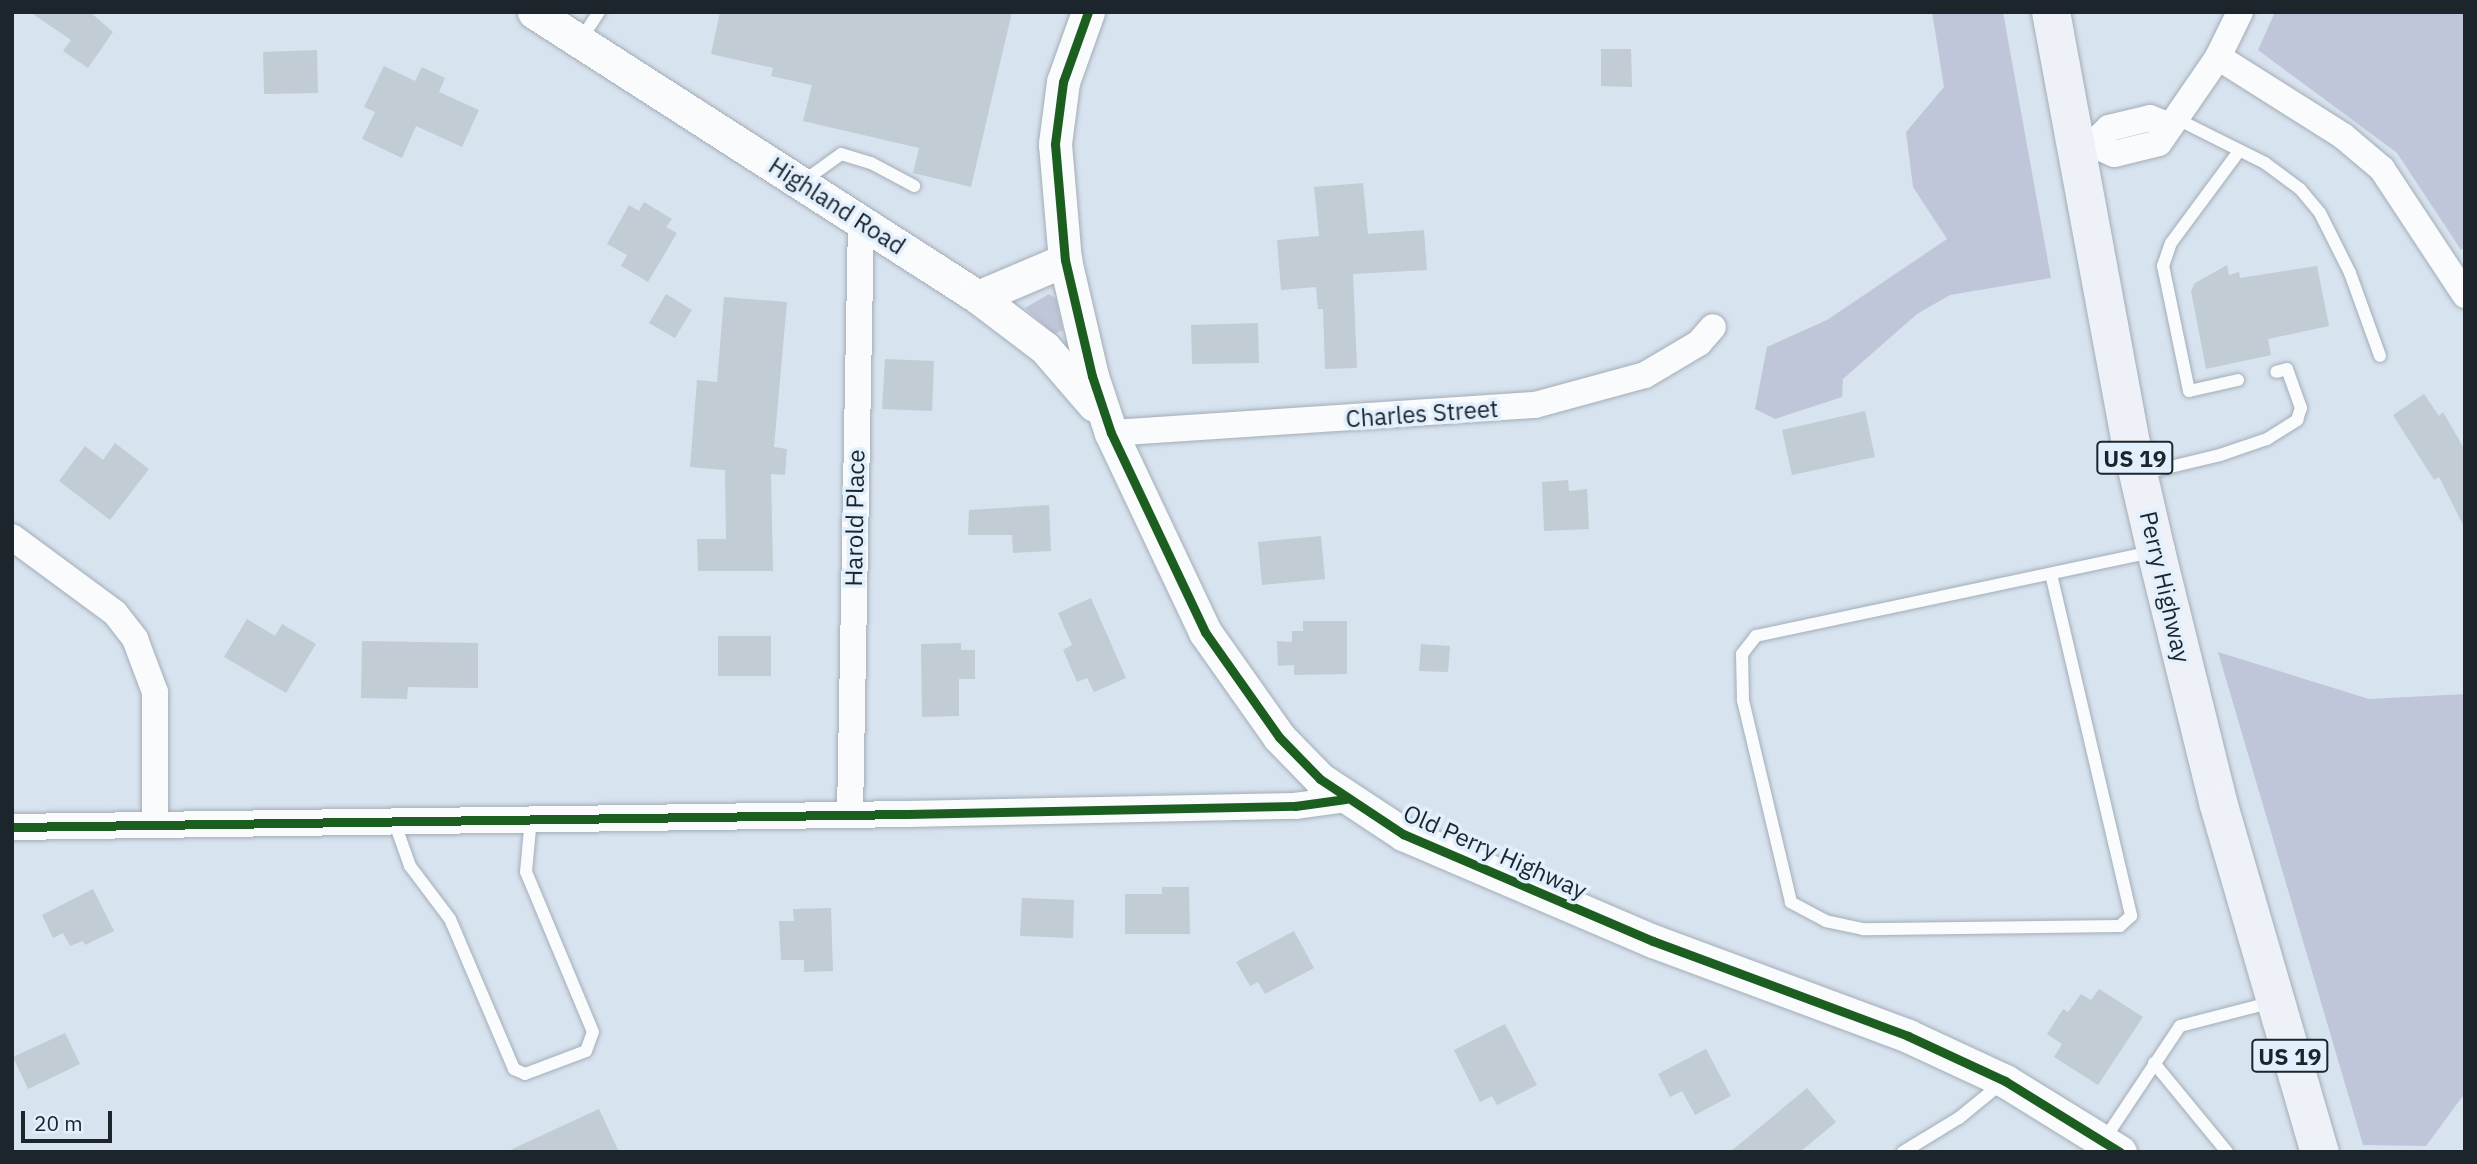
<!DOCTYPE html>
<html>
<head>
<meta charset="utf-8">
<style>
	body { margin:0 }
	#map { position:relative; width:2477px; height:1164px; overflow:hidden; background:#d7e3ef; font-family:"IBM Plex Sans",sans-serif }
	div>[style] { position:absolute }
	.green>* { inset:0; background:#c0c6d9 }
	.building>* { inset:0; background:#c1ccd4 }
	.roads { filter:drop-shadow(0 0 2px #a4adb6) drop-shadow(0 0 2px #a4adb6) }
	.service>* { height:12px; margin:-6px; padding:0 6px; transform-origin:6px; border-radius:6px; background:#f9fbfd }
	.minor>* { height:26px; margin:-13px; padding:0 13px; transform-origin:13px; border-radius:13px; background:#f9fbfd }
	.tertiary>* { height:33px; margin:-16.5px; padding:0 16.5px; transform-origin:16.5px; border-radius:16.5px; background:#f9fbfd }
	.primary>* { height:38px; margin:-19px; padding:0 19px; transform-origin:19px; border-radius:19px; background:#eef1f7 }
	.cycleway>* { height:9px; margin:-4.5px; padding:0 4.5px; transform-origin:4.5px; border-radius:4.5px; background:#1b5e20 }
	span { translate:-50% -50%; white-space:nowrap; text-align:center; line-height:1.15; -webkit-text-stroke:7px #e2f0fd; paint-order:stroke }
	.shield-label span { padding:2px 5px; background:#e2f0fd; border:2px solid; border-radius:5px; -webkit-text-stroke-width:0 }
	.shield-label { font-size:23px; color:#1c242c; font-weight:700 }
	.street-label { font-size:24px; color:#1c242c }
	.frame { position:absolute; inset:0; border:14px solid #1c242c; pointer-events:none }
	.scale { position:absolute; left:21px; top:1111px; width:91px; height:32px; box-sizing:border-box; border:4px solid #1c242c; border-top:0; padding-left:9px; font-size:21px; line-height:24px; white-space:nowrap; color:#1c242c; -webkit-text-stroke:5px #e2f0fd; paint-order:stroke }
</style>
</head>
<body>
<div id="map">
	<div class="green">
		<i style="clip-path:polygon(1932px 12px,2003px 12px,2051px 278px,1950px 295px,1917px 314px,1843px 379px,1842px 397px,1775px 419px,1755px 409px,1767px 347px,1827px 320px,1947px 239px,1913px 187px,1906px 132px,1944px 87px)"></i>
		<i style="clip-path:polygon(2275px 12px,2465px 12px,2465px 247px,2461px 250px,2397px 153px,2258px 50px)"></i>
		<i style="clip-path:polygon(1049px 294px,1056px 299px,1063px 330px,1054px 334px,1025px 308px)"></i>
		<i style="clip-path:polygon(2218px 652px,2369px 699px,2465px 694px,2465px 1093px,2426px 1146px,2363px 1145px)"></i>
	</div>
	<div class="building">
		<i style="clip-path:polygon(30px 12px,90px 12px,113px 32px,88px 68px,63px 51px,71px 40px)"></i>
		<i style="clip-path:polygon(720px 12px,1012px 12px,971px 187px,913px 173px,919px 148px,803px 121px,812px 85px,771px 76px,773px 68px,711px 54px)"></i>
		<i style="clip-path:polygon(1601px 49px,1631px 49px,1632px 87px,1601px 86px)"></i>
		<i style="clip-path:polygon(317px 50px,318px 93px,264px 94px,263px 52px)"></i>
		<i style="clip-path:polygon(384px 66px,415px 81px,422px 67px,445px 78px,439px 92px,479px 110px,462px 147px,416px 126px,402px 158px,362px 139px,375px 112px,364px 107px)"></i>
		<i style="clip-path:polygon(1363px 183px,1368px 234px,1424px 230px,1427px 270px,1353px 274px,1357px 368px,1325px 369px,1323px 309px,1318px 309px,1316px 287px,1281px 290px,1277px 240px,1319px 236px,1314px 187px)"></i>
		<i style="clip-path:polygon(644px 202px,672px 219px,666px 227px,677px 233px,648px 282px,621px 266px,627px 255px,607px 244px,629px 205px,639px 211px)"></i>
		<i style="clip-path:polygon(2227px 265px,2229px 275px,2239px 272px,2240px 278px,2317px 266px,2329px 326px,2268px 339px,2271px 355px,2206px 369px,2191px 291px,2195px 283px)"></i>
		<i style="clip-path:polygon(666px 294px,692px 310px,675px 338px,649px 323px)"></i>
		<i style="clip-path:polygon(724px 297px,787px 302px,774px 447px,787px 449px,785px 475px,771px 474px,773px 571px,698px 571px,697px 539px,726px 539px,725px 470px,690px 467px,697px 380px,717px 382px)"></i>
		<i style="clip-path:polygon(1258px 323px,1259px 363px,1192px 364px,1191px 325px)"></i>
		<i style="clip-path:polygon(885px 359px,934px 361px,932px 411px,882px 409px)"></i>
		<i style="clip-path:polygon(2424px 394px,2439px 416px,2443px 412px,2465px 450px,2465px 529px,2439px 477px,2434px 480px,2393px 415px)"></i>
		<i style="clip-path:polygon(1865px 411px,1875px 457px,1792px 475px,1782px 430px)"></i>
		<i style="clip-path:polygon(115px 443px,149px 469px,110px 520px,59px 481px,85px 446px,103px 460px)"></i>
		<i style="clip-path:polygon(1568px 480px,1569px 491px,1587px 489px,1589px 529px,1544px 531px,1542px 482px)"></i>
		<i style="clip-path:polygon(1049px 505px,1051px 551px,1013px 553px,1012px 535px,968px 535px,969px 510px)"></i>
		<i style="clip-path:polygon(1321px 536px,1325px 579px,1262px 585px,1258px 542px)"></i>
		<i style="clip-path:polygon(1091px 598px,1126px 678px,1094px 692px,1087px 678px,1077px 682px,1063px 650px,1072px 645px,1058px 613px)"></i>
		<i style="clip-path:polygon(247px 619px,275px 636px,282px 624px,316px 644px,286px 693px,224px 657px)"></i>
		<i style="clip-path:polygon(1303px 621px,1347px 621px,1347px 674px,1294px 675px,1294px 665px,1278px 666px,1277px 641px,1292px 642px,1292px 631px,1303px 631px)"></i>
		<i style="clip-path:polygon(718px 636px,771px 636px,771px 676px,718px 676px)"></i>
		<i style="clip-path:polygon(362px 641px,478px 643px,478px 688px,408px 687px,407px 699px,361px 698px)"></i>
		<i style="clip-path:polygon(961px 643px,961px 650px,975px 650px,975px 679px,959px 679px,959px 716px,922px 717px,921px 644px)"></i>
		<i style="clip-path:polygon(1421px 644px,1450px 646px,1448px 672px,1419px 671px)"></i>
		<i style="clip-path:polygon(1162px 887px,1189px 887px,1190px 934px,1125px 934px,1125px 894px,1162px 894px)"></i>
		<i style="clip-path:polygon(93px 889px,114px 931px,85px 945px,83px 941px,70px 946px,63px 933px,53px 938px,42px 915px)"></i>
		<i style="clip-path:polygon(1022px 898px,1074px 900px,1073px 938px,1020px 936px)"></i>
		<i style="clip-path:polygon(831px 908px,833px 971px,804px 972px,804px 960px,781px 960px,779px 921px,794px 921px,793px 909px)"></i>
		<i style="clip-path:polygon(1294px 931px,1314px 968px,1265px 994px,1258px 982px,1250px 986px,1236px 962px)"></i>
		<i style="clip-path:polygon(2099px 989px,2143px 1017px,2098px 1085px,2054px 1057px,2062px 1044px,2047px 1034px,2063px 1009px,2068px 1012px,2081px 994px,2091px 1000px)"></i>
		<i style="clip-path:polygon(1505px 1024px,1537px 1085px,1497px 1105px,1492px 1096px,1480px 1102px,1454px 1050px)"></i>
		<i style="clip-path:polygon(65px 1033px,80px 1064px,28px 1089px,13px 1057px)"></i>
		<i style="clip-path:polygon(1706px 1049px,1731px 1096px,1695px 1115px,1682px 1091px,1670px 1097px,1658px 1074px)"></i>
		<i style="clip-path:polygon(1807px 1088px,1836px 1122px,1800px 1152px,1730px 1152px)"></i>
		<i style="clip-path:polygon(599px 1109px,619px 1152px,506px 1152px)"></i>
	</div>
	<div class="roads">
		<div class="service">
			<i style="left:580px;top:41px;width:35px;rotate:-57deg"></i>
			<i style="left:2175px;top:118px;width:101px;rotate:26.6deg"></i>
			<i style="left:2265px;top:163px;width:44px;rotate:36.6deg"></i>
			<i style="left:2300px;top:189px;width:31px;rotate:50deg"></i>
			<i style="left:2320px;top:213px;width:67px;rotate:63.4deg"></i>
			<i style="left:2350px;top:273px;width:88px;rotate:70.1deg"></i>
			<i style="left:801px;top:183px;width:49px;rotate:-35.9deg"></i>
			<i style="left:841px;top:154px;width:31px;rotate:17deg"></i>
			<i style="left:871px;top:163px;width:49px;rotate:28.1deg"></i>
			<i style="left:2238px;top:380px;width:50px;rotate:167.3deg"></i>
			<i style="left:2189px;top:391px;width:128px;rotate:-101.7deg"></i>
			<i style="left:2163px;top:266px;width:24px;rotate:-71deg"></i>
			<i style="left:2171px;top:243px;width:114px;rotate:-53.5deg"></i>
			<i style="left:2141px;top:474px;width:81px;rotate:-13.5deg"></i>
			<i style="left:2220px;top:455px;width:50px;rotate:-18.8deg"></i>
			<i style="left:2267px;top:439px;width:36px;rotate:-32deg"></i>
			<i style="left:2297px;top:420px;width:13px;rotate:-72deg"></i>
			<i style="left:2301px;top:408px;width:41px;rotate:-109.7deg"></i>
			<i style="left:2287px;top:369px;width:11px;rotate:165deg"></i>
			<i style="left:2051px;top:574px;width:351px;rotate:76.8deg"></i>
			<i style="left:2131px;top:916px;width:15px;rotate:138deg"></i>
			<i style="left:2120px;top:926px;width:257px;rotate:179.3deg"></i>
			<i style="left:1863px;top:929px;width:38px;rotate:-168deg"></i>
			<i style="left:1826px;top:921px;width:40px;rotate:-152deg"></i>
			<i style="left:1791px;top:902px;width:208px;rotate:-103.4deg"></i>
			<i style="left:1743px;top:700px;width:46px;rotate:-91.2deg"></i>
			<i style="left:1742px;top:654px;width:23px;rotate:-52deg"></i>
			<i style="left:1756px;top:636px;width:404px;rotate:-12deg"></i>
			<i style="left:394px;top:821px;width:48px;rotate:70.4deg"></i>
			<i style="left:410px;top:866px;width:66px;rotate:53deg"></i>
			<i style="left:450px;top:919px;width:163px;rotate:66.9deg"></i>
			<i style="left:514px;top:1069px;width:12px;rotate:24deg"></i>
			<i style="left:525px;top:1074px;width:65px;rotate:-20.7deg"></i>
			<i style="left:586px;top:1051px;width:20px;rotate:-70deg"></i>
			<i style="left:593px;top:1032px;width:173px;rotate:-112.7deg"></i>
			<i style="left:526px;top:872px;width:54px;rotate:-84.7deg"></i>
			<i style="left:2154px;top:1063px;width:115px;rotate:50.6deg"></i>
			<i style="left:2104px;top:1140px;width:137px;rotate:-56.3deg"></i>
			<i style="left:2180px;top:1026px;width:96px;rotate:-14.5deg"></i>
			<i style="left:1903px;top:1152px;width:66px;rotate:-31.3deg"></i>
			<i style="left:1959px;top:1118px;width:57px;rotate:-39.3deg"></i>
		</div>
		<div class="minor">
			<i style="left:2218px;top:57px;width:148px;rotate:32.3deg"></i>
			<i style="left:2343px;top:136px;width:51px;rotate:40.2deg"></i>
			<i style="left:2382px;top:169px;width:151px;rotate:56.6deg"></i>
			<i style="left:2092px;top:144px;width:24px;rotate:24deg"></i>
			<i style="left:2114px;top:154px;width:46px;rotate:-13.7deg"></i>
			<i style="left:2159px;top:143px;width:104px;rotate:-55.5deg"></i>
			<i style="left:2218px;top:57px;width:50px;rotate:-63.9deg"></i>
			<i style="left:2076px;top:149px;width:17px;rotate:-17deg"></i>
			<i style="left:2092px;top:144px;width:23px;rotate:-43deg"></i>
			<i style="left:2109px;top:128px;width:42px;rotate:-13.7deg"></i>
			<i style="left:2150px;top:118px;width:22px;rotate:22deg"></i>
			<i style="left:1111px;top:433px;width:425px;rotate:-3.8deg"></i>
			<i style="left:1535px;top:405px;width:114px;rotate:-15.3deg"></i>
			<i style="left:1645px;top:375px;width:63px;rotate:-30.7deg"></i>
			<i style="left:1699px;top:343px;width:21px;rotate:-49deg"></i>
			<i style="left:12px;top:537px;width:128px;rotate:36.4deg"></i>
			<i style="left:115px;top:613px;width:33px;rotate:52deg"></i>
			<i style="left:135px;top:639px;width:57px;rotate:69.3deg"></i>
			<i style="left:155px;top:692px;width:131px;rotate:90deg"></i>
			<i style="left:850px;top:815px;width:594px;rotate:-88.94deg"></i>
			<i style="left:12px;top:827px;width:895px;rotate:-0.83deg"></i>
			<i style="left:907px;top:814px;width:388px;rotate:-1.2deg"></i>
			<i style="left:1295px;top:806px;width:51px;rotate:-7.8deg"></i>
		</div>
		<div class="tertiary">
			<i style="left:534px;top:12px;width:528px;rotate:32.7deg"></i>
			<i style="left:978px;top:297px;width:84px;rotate:37.3deg"></i>
			<i style="left:1045px;top:348px;width:75px;rotate:49.3deg"></i>
			<i style="left:1088px;top:12px;width:74px;rotate:109.7deg"></i>
			<i style="left:1063px;top:82px;width:63px;rotate:97.4deg"></i>
			<i style="left:1055px;top:144px;width:116px;rotate:85.1deg"></i>
			<i style="left:1065px;top:260px;width:119px;rotate:76.9deg"></i>
			<i style="left:1092px;top:376px;width:60px;rotate:71.6deg"></i>
			<i style="left:1111px;top:433px;width:220px;rotate:64.7deg"></i>
			<i style="left:1205px;top:632px;width:128px;rotate:54.8deg"></i>
			<i style="left:1279px;top:737px;width:59px;rotate:45.7deg"></i>
			<i style="left:1320px;top:779px;width:100px;rotate:33.5deg"></i>
			<i style="left:1403px;top:834px;width:272px;rotate:23.2deg"></i>
			<i style="left:1653px;top:941px;width:272px;rotate:20.4deg"></i>
			<i style="left:1908px;top:1036px;width:107px;rotate:24.9deg"></i>
			<i style="left:2005px;top:1081px;width:135px;rotate:31.7deg"></i>
			<i style="left:978px;top:297px;width:95px;rotate:-23deg"></i>
		</div>
		<div class="primary">
			<i style="left:2051px;top:12px;width:442px;rotate:79.5deg"></i>
			<i style="left:2132px;top:447px;width:107px;rotate:77deg"></i>
			<i style="left:2156px;top:551px;width:259px;rotate:76.1deg"></i>
			<i style="left:2218px;top:802px;width:365px;rotate:73.8deg"></i>
		</div>
	</div>
	<div class="cycleway">
		<i style="left:1088px;top:12px;width:74px;rotate:109.7deg"></i>
		<i style="left:1063px;top:82px;width:63px;rotate:97.4deg"></i>
		<i style="left:1055px;top:144px;width:116px;rotate:85.1deg"></i>
		<i style="left:1065px;top:260px;width:119px;rotate:76.9deg"></i>
		<i style="left:1092px;top:376px;width:60px;rotate:71.6deg"></i>
		<i style="left:1111px;top:433px;width:220px;rotate:64.7deg"></i>
		<i style="left:1205px;top:632px;width:128px;rotate:54.8deg"></i>
		<i style="left:1279px;top:737px;width:59px;rotate:45.7deg"></i>
		<i style="left:1320px;top:779px;width:100px;rotate:33.5deg"></i>
		<i style="left:1403px;top:834px;width:272px;rotate:23.2deg"></i>
		<i style="left:1653px;top:941px;width:272px;rotate:20.4deg"></i>
		<i style="left:1908px;top:1036px;width:107px;rotate:24.9deg"></i>
		<i style="left:2005px;top:1081px;width:135px;rotate:31.7deg"></i>
		<i style="left:12px;top:827px;width:895px;rotate:-0.83deg"></i>
		<i style="left:907px;top:814px;width:388px;rotate:-1.2deg"></i>
		<i style="left:1295px;top:806px;width:51px;rotate:-7.8deg"></i>
	</div>
	<div class="shield-label">
		<span style="left:2135px;top:458px">US 19</span>
		<span style="left:2290px;top:1056px">US 19</span>
	</div>
	<div class="street-label">
		<span style="left:837px;top:206px;rotate:33deg">Highland Road</span>
		<span style="left:1422px;top:414px;rotate:-4deg">Charles Street</span>
		<span style="left:855px;top:518px;rotate:-89deg">Harold Place</span>
		<span style="left:2165px;top:587px;rotate:77deg">Perry Highway</span>
		<span style="left:1495px;top:852px;rotate:24deg">Old Perry Highway</span>
	</div>
	<div class="frame"></div>
	<div class="scale">20 m</div>
</div>
</body>
</html>
